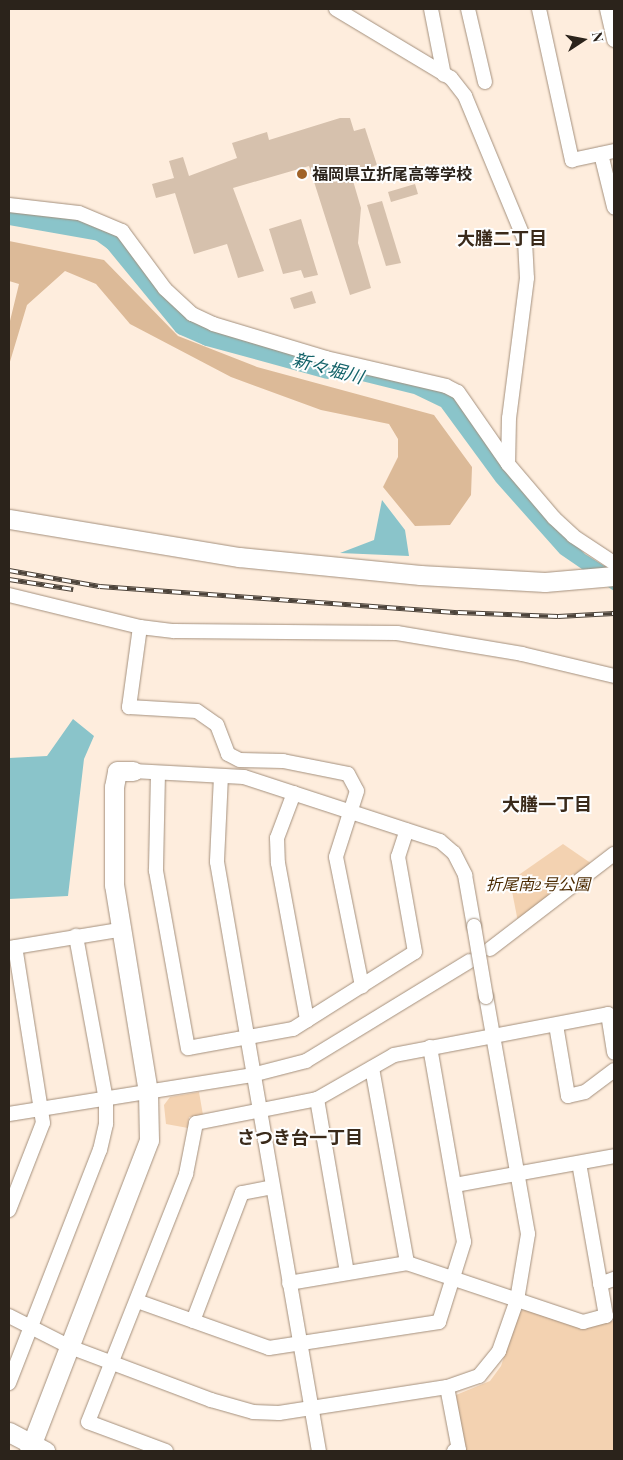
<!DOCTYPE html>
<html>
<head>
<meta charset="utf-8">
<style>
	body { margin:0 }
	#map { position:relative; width:623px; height:1460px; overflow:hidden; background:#feeddd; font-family:"Playfair Display","Noto Sans JP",serif }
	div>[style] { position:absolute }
	.green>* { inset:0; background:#f3d2b1 }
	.forest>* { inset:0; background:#dcba98 }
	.water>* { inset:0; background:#8ac4ca }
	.river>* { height:20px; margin:-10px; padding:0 10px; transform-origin:10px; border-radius:10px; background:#8ac4ca }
	.building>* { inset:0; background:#d6c1ad }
	.roads { filter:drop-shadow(0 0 1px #a4907d) drop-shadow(0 0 1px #a4907d) }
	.street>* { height:14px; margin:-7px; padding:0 7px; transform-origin:7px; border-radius:7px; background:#fff }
	.secondary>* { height:19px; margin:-9.5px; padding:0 9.5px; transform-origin:9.5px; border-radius:9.5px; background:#fff }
	.rail>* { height:5px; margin-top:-2.5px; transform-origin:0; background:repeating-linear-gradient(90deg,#fefefe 0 9px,#4c433a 0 18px); box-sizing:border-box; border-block:1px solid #4c433a }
	.bridges { filter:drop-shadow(0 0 1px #a4907d) drop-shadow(0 0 1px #a4907d) }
	.street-bridge>* { height:14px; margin:-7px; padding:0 7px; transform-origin:7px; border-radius:7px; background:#fff }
	.dots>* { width:14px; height:14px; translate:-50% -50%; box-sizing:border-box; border:2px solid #fefefe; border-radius:50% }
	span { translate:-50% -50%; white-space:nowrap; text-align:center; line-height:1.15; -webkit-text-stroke:4px #fefefe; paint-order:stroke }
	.poi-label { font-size:16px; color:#2b231b; font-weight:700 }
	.left { translate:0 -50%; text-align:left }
	.park-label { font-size:16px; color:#4b2a00; font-style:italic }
	.neighbourhood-label { font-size:18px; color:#3a2a1a; font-weight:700 }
	.water-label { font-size:18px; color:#126269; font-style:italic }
	.frame { position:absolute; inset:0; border:10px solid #2b231b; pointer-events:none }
	.north { position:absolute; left:558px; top:15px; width:50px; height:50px; -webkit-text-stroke:4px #fefefe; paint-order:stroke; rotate:79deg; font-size:14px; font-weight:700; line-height:20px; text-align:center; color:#2b231b }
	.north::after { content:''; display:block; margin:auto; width:18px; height:22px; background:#2b231b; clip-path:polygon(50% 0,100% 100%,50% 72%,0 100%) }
</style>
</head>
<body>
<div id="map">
	<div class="green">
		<i style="clip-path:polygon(563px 844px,595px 866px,518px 922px,510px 881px)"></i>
		<i style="clip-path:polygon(199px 1092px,203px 1115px,189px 1117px,188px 1128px,166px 1124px,164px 1105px,170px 1097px)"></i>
		<i style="clip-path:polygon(525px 1309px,581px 1327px,613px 1321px,614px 1451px,465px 1451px,456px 1395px,490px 1381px,501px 1366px,519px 1312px)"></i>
	</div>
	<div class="forest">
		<i style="clip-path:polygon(9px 241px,104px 260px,178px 336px,257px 367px,434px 415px,472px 467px,471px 495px,450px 525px,415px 526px,383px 487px,398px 457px,398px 439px,389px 424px,321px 410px,231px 377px,130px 324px,96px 284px,65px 271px,27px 305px,9px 365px,9px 325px,19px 284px,9px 281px)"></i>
	</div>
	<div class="water">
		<i style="clip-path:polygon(303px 358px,448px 391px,553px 522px,585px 554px,614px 572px,614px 591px,560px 554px,496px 482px,441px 407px,414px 394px,301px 366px)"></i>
		<i style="clip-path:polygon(382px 500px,405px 530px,409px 556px,340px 553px,374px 540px)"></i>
		<i style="clip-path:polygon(73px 719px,94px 736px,84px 759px,68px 896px,9px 899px,9px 758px,47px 756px)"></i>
	</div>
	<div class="river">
		<i style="left:9px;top:215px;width:92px;rotate:10deg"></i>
		<i style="left:100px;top:231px;width:17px;rotate:36deg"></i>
		<i style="left:114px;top:241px;width:109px;rotate:50.6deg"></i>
		<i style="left:183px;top:325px;width:27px;rotate:24deg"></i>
		<i style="left:208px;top:336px;width:124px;rotate:15.4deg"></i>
	</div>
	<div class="building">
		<i style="clip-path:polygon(340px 118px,350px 118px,354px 131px,365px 128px,377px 165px,351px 174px,361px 208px,358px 243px,371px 288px,350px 295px,309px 166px,233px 188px,264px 271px,238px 278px,227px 244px,194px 254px,175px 193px,156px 198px,152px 184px,174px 178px,169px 161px,183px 157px,189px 176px,237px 158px,232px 143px,267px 132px,269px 140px)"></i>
		<i style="clip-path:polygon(415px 184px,418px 194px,391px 202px,388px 192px)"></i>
		<i style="clip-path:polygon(382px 201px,401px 263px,386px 266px,367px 205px)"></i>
		<i style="clip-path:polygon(301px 219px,318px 275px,304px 278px,301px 270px,283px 274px,269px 229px)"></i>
		<i style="clip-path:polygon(312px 291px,316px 303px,294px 309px,290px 298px)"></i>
	</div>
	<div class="roads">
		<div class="street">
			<i style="left:336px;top:9px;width:134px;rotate:31deg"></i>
			<i style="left:451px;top:78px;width:23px;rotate:52deg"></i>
			<i style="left:465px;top:96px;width:157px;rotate:67.5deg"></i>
			<i style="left:525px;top:241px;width:37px;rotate:87deg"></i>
			<i style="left:527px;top:278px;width:141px;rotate:97.3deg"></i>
			<i style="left:509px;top:418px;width:46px;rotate:91.2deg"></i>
			<i style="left:431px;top:9px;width:67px;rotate:78.9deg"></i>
			<i style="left:468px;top:9px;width:75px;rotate:76.9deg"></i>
			<i style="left:539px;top:9px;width:155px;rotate:77.7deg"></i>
			<i style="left:572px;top:160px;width:43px;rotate:-12.1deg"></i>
			<i style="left:607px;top:9px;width:32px;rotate:77deg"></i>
			<i style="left:601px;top:154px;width:55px;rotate:76.2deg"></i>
			<i style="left:9px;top:205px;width:70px;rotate:6.5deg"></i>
			<i style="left:79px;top:213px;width:47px;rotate:22.7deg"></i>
			<i style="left:122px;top:231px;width:72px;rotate:53.4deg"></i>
			<i style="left:165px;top:289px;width:37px;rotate:43deg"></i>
			<i style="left:192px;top:314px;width:23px;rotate:25deg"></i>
			<i style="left:213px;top:324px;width:118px;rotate:16.7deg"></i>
			<i style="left:326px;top:358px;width:123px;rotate:13.1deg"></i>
			<i style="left:446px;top:386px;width:13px;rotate:27deg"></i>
			<i style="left:458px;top:392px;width:88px;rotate:55.2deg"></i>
			<i style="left:508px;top:464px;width:71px;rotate:49.6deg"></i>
			<i style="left:554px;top:518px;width:26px;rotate:43deg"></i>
			<i style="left:573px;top:536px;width:49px;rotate:33.4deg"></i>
			<i style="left:9px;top:595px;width:135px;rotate:13.7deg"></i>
			<i style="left:140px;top:627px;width:34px;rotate:7deg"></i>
			<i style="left:174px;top:631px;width:223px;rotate:0.5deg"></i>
			<i style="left:397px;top:633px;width:127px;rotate:9.5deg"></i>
			<i style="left:522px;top:654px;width:95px;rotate:13.4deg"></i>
			<i style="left:140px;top:627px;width:81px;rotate:97.8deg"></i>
			<i style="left:129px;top:707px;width:68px;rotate:3.4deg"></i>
			<i style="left:197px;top:711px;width:24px;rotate:35deg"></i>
			<i style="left:217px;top:725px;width:31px;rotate:69deg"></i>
			<i style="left:228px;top:754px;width:13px;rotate:27deg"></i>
			<i style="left:240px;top:760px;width:43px;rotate:1.3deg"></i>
			<i style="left:283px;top:761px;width:66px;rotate:11.3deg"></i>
			<i style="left:348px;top:774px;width:19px;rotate:62deg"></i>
			<i style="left:357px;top:791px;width:69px;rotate:107.7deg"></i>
			<i style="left:336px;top:857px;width:132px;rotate:78.6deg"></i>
			<i style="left:133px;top:771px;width:111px;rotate:3.1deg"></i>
			<i style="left:244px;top:777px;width:206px;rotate:18.1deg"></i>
			<i style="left:440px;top:841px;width:18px;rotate:41deg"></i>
			<i style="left:454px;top:853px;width:25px;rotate:63deg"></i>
			<i style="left:465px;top:875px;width:52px;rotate:80deg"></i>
			<i style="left:158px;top:773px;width:98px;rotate:91.2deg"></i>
			<i style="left:156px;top:871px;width:180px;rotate:79.8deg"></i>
			<i style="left:188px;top:1048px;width:107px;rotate:-10.3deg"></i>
			<i style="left:293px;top:1029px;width:144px;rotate:-32.3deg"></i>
			<i style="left:415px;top:952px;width:97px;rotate:-100.1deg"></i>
			<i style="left:398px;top:857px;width:28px;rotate:-72deg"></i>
			<i style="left:221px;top:776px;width:86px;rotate:92.7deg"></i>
			<i style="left:217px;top:862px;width:598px;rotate:80.18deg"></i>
			<i style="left:294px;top:793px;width:48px;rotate:110.7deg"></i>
			<i style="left:277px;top:838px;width:25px;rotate:88deg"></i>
			<i style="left:278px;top:863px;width:160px;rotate:79.5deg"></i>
			<i style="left:9px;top:948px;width:111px;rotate:-9.3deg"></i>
			<i style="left:490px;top:949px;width:156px;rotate:-37.5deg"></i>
			<i style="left:556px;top:1025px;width:72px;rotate:80.4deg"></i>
			<i style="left:568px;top:1096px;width:17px;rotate:-13deg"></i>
			<i style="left:585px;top:1092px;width:36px;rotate:-37deg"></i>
			<i style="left:372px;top:1068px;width:198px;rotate:79.8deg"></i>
			<i style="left:317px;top:1099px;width:176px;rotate:80.2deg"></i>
			<i style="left:9px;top:1114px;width:246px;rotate:-9.1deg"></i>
			<i style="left:252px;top:1075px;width:56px;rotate:-14.5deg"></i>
			<i style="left:306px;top:1061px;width:192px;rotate:-31.4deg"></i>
			<i style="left:455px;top:1185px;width:162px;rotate:-10.3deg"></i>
			<i style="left:9px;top:1210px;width:93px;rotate:-68.7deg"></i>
			<i style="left:43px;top:1123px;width:178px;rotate:-99deg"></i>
			<i style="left:289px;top:1283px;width:120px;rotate:-9.6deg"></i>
			<i style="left:407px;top:1263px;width:186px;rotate:18.5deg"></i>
			<i style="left:583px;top:1322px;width:24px;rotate:-15deg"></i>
			<i style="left:606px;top:1316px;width:155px;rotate:-100deg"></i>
			<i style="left:600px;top:1284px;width:15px;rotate:-20deg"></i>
			<i style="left:137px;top:1301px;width:140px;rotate:19.6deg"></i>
			<i style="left:269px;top:1348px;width:172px;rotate:-8.7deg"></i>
			<i style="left:439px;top:1322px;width:84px;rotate:-72.6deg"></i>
			<i style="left:464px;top:1242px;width:198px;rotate:-99.9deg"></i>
			<i style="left:9px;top:1316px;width:68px;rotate:26.9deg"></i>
			<i style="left:70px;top:1347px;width:151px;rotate:20.6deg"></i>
			<i style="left:211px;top:1400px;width:44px;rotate:15.9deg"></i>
			<i style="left:253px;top:1412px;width:26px;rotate:2deg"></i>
			<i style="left:279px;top:1413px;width:170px;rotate:-8.8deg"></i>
			<i style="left:447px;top:1387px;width:34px;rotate:-19deg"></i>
			<i style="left:479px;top:1376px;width:32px;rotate:-51deg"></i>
			<i style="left:499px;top:1351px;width:54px;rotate:-70.6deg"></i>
			<i style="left:517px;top:1300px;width:67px;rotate:-80.5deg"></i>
			<i style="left:528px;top:1234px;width:241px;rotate:-100deg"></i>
			<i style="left:193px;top:1321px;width:137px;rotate:-69.1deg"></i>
			<i style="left:242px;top:1193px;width:31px;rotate:-11deg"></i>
			<i style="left:9px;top:1383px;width:250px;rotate:-68.7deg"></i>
			<i style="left:100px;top:1150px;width:27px;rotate:-77deg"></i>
			<i style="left:106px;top:1124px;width:24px;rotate:-90deg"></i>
			<i style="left:106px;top:1100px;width:167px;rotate:-100.4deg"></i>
			<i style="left:447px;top:1387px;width:64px;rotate:79.2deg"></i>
			<i style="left:459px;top:1450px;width:5px;rotate:169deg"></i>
			<i style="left:166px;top:1451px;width:83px;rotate:-159.6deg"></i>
			<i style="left:88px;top:1422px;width:267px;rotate:-68.4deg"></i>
			<i style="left:186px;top:1174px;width:52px;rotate:-78.9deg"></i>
			<i style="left:196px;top:1123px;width:123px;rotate:-11.2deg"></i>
			<i style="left:317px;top:1099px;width:89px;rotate:-29.7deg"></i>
			<i style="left:394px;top:1055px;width:218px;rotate:-10.8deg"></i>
			<i style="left:608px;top:1014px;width:39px;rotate:81deg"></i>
		</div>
		<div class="secondary">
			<i style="left:9px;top:519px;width:233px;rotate:9.4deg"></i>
			<i style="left:239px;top:557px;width:182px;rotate:5.7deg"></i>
			<i style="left:420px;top:575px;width:125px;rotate:3.2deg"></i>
			<i style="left:545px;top:582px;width:69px;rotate:-5deg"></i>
			<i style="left:9px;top:1432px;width:41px;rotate:27.8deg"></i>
			<i style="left:29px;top:1451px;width:333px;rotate:-68.9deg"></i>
			<i style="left:149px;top:1140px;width:48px;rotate:-91.2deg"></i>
			<i style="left:148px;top:1092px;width:210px;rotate:-99.3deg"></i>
			<i style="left:114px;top:885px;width:98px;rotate:-90deg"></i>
			<i style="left:114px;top:787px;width:16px;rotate:-79deg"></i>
			<i style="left:117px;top:771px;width:16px"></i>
		</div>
	</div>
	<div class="rail">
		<i style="left:9px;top:570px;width:92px;rotate:10deg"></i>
		<i style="left:100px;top:586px;width:359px;rotate:4.2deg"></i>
		<i style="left:458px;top:612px;width:100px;rotate:2.3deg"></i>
		<i style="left:558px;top:616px;width:56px;rotate:-3.1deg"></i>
		<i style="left:9px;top:579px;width:65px;rotate:8.9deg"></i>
	</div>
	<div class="bridges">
		<div class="street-bridge">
			<i style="left:474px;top:926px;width:72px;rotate:80.4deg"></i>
		</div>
	</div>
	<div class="dots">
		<i style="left:302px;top:174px;background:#a16328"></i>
	</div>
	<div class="poi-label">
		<span class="left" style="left:312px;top:174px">福岡県立折尾高等学校</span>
	</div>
	<div class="park-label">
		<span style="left:538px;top:884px">折尾南2号公園</span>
	</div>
	<div class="neighbourhood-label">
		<span style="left:502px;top:238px">大膳二丁目</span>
		<span style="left:547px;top:804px">大膳一丁目</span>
		<span style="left:300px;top:1137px">さつき台一丁目</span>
	</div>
	<div class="water-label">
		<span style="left:328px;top:368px;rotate:15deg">新々堀川</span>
	</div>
	<div class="frame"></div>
	<div class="north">N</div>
</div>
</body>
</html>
